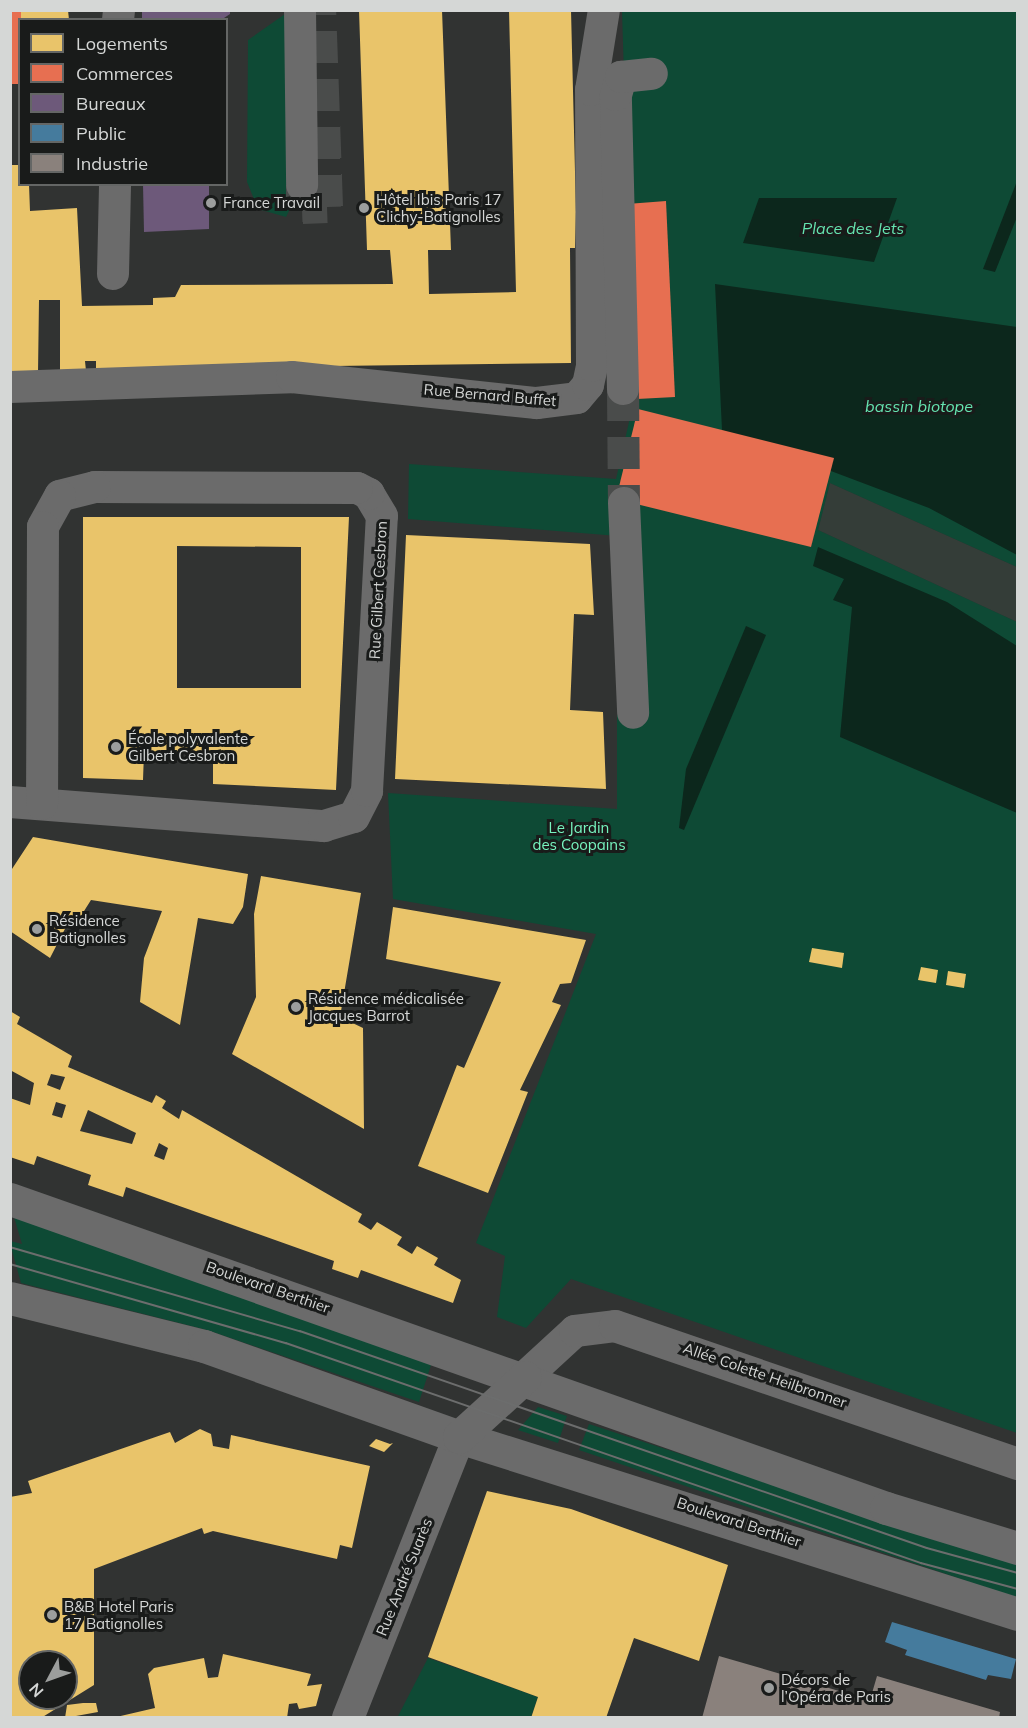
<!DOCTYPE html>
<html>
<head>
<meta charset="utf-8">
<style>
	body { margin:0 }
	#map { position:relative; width:1028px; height:1728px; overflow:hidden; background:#313332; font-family:Mulish,sans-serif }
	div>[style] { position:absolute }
	.built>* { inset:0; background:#343d38 }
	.green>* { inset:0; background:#0e4a35 }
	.water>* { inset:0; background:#0c271c }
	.homes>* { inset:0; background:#e9c46a }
	.shops>* { inset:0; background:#e76f51 }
	.offices>* { inset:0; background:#6d597a }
	.public>* { inset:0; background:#457b9d }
	.industry>* { inset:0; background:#8a817c }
	.minor-tunnel>* { height:32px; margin-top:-16px; transform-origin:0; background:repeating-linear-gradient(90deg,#4a4c4b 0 32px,transparent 0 48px) }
	.minor>* { height:32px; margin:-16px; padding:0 16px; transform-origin:16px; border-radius:16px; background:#6b6b6b }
	.major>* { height:33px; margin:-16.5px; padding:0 16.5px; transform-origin:16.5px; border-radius:16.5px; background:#6b6b6b }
	.tram>* { height:1.5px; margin:-0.75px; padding:0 0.75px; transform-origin:0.75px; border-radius:0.75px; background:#6c6d6d }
	.dots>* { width:16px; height:16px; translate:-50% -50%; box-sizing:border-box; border:3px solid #191b1a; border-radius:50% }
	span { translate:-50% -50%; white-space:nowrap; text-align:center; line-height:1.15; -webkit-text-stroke:6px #191b1a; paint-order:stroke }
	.poi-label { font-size:15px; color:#d5d7d6 }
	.left { translate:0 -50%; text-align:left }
	.street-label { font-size:15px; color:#d5d7d6 }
	.park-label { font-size:15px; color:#77f4bf }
	.water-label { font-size:16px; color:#65e4b0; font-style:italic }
	.frame { position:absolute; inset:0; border:12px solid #d5d7d6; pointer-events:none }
	.legend { position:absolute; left:18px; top:18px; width:210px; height:168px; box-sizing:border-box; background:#191b1a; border:2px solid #646665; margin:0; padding:8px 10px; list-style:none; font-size:18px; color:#d5d7d6 }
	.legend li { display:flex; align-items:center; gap:12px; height:30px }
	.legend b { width:30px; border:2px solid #646665 }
	.north { position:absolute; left:18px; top:1650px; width:60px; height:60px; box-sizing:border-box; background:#191b1a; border:2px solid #646665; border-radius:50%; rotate:229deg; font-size:16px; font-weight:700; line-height:24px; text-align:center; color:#d5d7d6 }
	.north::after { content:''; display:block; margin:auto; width:21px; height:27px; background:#9c9e9d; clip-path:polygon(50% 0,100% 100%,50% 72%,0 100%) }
</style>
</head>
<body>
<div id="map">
	<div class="built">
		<i style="clip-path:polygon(830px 483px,1017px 567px,1017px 622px,818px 530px)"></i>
	</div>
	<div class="green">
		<i style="clip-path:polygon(622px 11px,1017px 11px,1017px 567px,830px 483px,818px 530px,1017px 622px,1017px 1433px,571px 1279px,526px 1328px,497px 1317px,505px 1256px,476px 1243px,596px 934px,393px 899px,388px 793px,617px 809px,617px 715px,638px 712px,630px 537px,408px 519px,409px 464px,616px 479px,634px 400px)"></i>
		<i style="clip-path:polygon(285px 14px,289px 199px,277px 201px,277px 206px,291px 207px,286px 217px,258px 209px,247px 182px,248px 40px)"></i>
		<i style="clip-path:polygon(14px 1217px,432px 1362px,419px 1402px,207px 1330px,21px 1283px,11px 1247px,10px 1241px,22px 1244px)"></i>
		<i style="clip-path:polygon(538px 1407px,567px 1416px,558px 1443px,518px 1430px)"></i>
		<i style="clip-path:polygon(589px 1424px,1017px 1564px,1017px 1598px,579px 1450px)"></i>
		<i style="clip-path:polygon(428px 1658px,538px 1697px,531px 1717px,397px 1718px)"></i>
	</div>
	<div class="water">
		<i style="clip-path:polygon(1017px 181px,1017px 217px,995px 272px,983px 269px)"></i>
		<i style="clip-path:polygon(759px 198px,897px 198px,874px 262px,743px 243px)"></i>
		<i style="clip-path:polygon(715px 284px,1017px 327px,1017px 555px,929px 508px,722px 430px)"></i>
		<i style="clip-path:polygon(818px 547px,947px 602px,1017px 646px,1017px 813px,840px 737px,852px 607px,833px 600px,844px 579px,813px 566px)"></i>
		<i style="clip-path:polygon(746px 626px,766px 635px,684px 830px,679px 828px,686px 769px)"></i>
	</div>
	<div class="homes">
		<i style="clip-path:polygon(21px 10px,68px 10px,69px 20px,21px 20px)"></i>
		<i style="clip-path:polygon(359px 10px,442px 10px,451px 250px,428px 250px,429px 294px,516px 292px,509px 10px,571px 10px,576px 212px,575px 248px,570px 248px,571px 363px,96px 369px,96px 361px,85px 361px,86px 371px,60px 371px,60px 300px,39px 300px,38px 373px,10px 375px,10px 165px,20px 165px,20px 184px,29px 184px,30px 211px,77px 208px,82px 306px,153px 305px,153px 298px,175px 297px,181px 285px,393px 284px,390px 250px,367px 250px)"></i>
		<i style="clip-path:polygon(evenodd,83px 517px,349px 517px,336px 790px,213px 784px,213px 754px,144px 753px,143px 780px,83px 778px,83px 517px,177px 546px,301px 547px,301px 688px,177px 688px,177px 546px)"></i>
		<i style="clip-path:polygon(406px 535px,590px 544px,594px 615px,574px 614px,570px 710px,603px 712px,606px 789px,395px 779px)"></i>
		<i style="clip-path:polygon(33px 837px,248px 874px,243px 907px,233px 924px,198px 918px,180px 1025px,140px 1002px,144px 958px,162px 911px,91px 900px,74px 927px,68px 923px,50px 958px,10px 931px,10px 872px)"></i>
		<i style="clip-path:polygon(261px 876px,361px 893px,340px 1017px,363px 1028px,364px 1129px,232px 1054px,256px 997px,254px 914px)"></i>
		<i style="clip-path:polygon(393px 907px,586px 940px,571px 983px,560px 984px,552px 1002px,561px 1005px,520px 1090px,528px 1092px,488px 1193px,418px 1166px,457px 1065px,464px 1068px,501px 982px,386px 959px)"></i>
		<i style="clip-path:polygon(812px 948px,844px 953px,842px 968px,809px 962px)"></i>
		<i style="clip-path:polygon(921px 967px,938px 970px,936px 983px,918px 980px)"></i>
		<i style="clip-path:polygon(948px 971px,966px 974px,964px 988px,946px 985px)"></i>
		<i style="clip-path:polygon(evenodd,10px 1011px,20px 1017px,17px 1024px,72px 1056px,68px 1067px,152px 1103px,156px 1095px,166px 1101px,162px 1108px,179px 1119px,182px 1110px,362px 1214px,358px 1222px,371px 1230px,377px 1222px,402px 1237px,397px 1245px,412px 1254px,417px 1246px,438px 1258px,434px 1265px,461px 1280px,453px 1303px,361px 1270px,358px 1278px,332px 1269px,334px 1261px,126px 1187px,123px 1197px,88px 1185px,91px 1175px,37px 1156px,34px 1165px,10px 1157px,10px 1098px,30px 1105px,34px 1083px,10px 1070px,10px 1011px,51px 1074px,65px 1077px,60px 1090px,47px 1085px,51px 1074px,10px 1011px,56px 1102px,66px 1105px,62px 1118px,52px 1115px,56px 1102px,10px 1011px,88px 1110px,136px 1133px,132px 1144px,80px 1131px,88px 1110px,10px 1011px,159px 1143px,168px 1148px,164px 1160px,154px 1156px,159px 1143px)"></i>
		<i style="clip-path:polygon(evenodd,200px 1429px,211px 1434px,213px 1446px,229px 1449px,231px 1435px,370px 1466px,352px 1548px,340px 1545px,337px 1559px,213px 1531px,204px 1534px,202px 1528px,94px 1569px,94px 1685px,41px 1718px,10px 1718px,10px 1497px,32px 1493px,28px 1481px,170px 1432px,175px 1443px,200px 1429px,30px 1662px,66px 1662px,66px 1698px,30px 1698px,30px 1662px)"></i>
		<i style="clip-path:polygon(376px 1439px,390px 1444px,393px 1443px,384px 1452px,369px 1446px)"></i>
		<i style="clip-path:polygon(487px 1491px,571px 1509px,728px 1565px,699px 1661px,634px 1638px,606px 1718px,531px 1718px,538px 1697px,428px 1657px)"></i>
		<i style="clip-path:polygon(223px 1654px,311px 1674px,307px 1686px,322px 1684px,316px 1706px,299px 1709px,297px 1703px,289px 1704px,287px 1718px,112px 1718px,155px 1708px,148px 1674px,154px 1668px,204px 1658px,208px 1678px,218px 1677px)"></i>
		<i style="clip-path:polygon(83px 1703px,96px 1703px,98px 1712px,65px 1718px,67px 1705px)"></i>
	</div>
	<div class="shops">
		<i style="clip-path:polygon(10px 10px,21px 10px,21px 20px,20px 84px,10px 84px)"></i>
		<i style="clip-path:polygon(666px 201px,675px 397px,637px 399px,627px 204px)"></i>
		<i style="clip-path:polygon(638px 409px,834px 458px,811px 547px,616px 499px)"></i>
	</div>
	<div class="offices">
		<i style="clip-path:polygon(142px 10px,230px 10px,230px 14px,221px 20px,142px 20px)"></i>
		<i style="clip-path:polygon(143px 184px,209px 184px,209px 229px,144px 232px)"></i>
	</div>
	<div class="public">
		<i style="clip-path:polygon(892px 1622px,1016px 1659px,1011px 1679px,988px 1675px,986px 1680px,905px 1655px,907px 1650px,885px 1642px)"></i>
	</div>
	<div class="industry">
		<i style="clip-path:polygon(719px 1656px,870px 1700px,877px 1676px,1000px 1712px,999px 1718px,702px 1718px)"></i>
	</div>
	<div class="minor-tunnel">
		<i style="left:302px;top:185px;width:23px;rotate:90deg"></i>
		<i style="left:302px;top:208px;width:25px;rotate:-2deg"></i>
		<i style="left:327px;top:207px;width:197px;rotate:-92deg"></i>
		<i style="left:623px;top:389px;width:114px;rotate:89.5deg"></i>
	</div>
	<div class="minor">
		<i style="left:300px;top:10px;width:175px;rotate:89.3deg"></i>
		<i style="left:118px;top:20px;width:10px;rotate:-84deg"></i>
		<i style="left:113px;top:274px;width:90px;rotate:-88.7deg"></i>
		<i style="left:10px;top:387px;width:282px;rotate:-2deg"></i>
		<i style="left:292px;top:377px;width:246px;rotate:6.1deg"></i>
		<i style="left:537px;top:403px;width:40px;rotate:-7.1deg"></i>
		<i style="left:577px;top:398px;width:17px;rotate:-50deg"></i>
		<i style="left:588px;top:385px;width:19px;rotate:-78deg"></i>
		<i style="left:592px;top:366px;width:276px;rotate:-90.2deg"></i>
		<i style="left:591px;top:90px;width:81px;rotate:-80.8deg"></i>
		<i style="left:623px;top:389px;width:294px;rotate:-91.4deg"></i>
		<i style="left:616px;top:95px;width:19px;rotate:-74deg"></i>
		<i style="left:621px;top:77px;width:31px;rotate:-6deg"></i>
		<i style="left:624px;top:503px;width:210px;rotate:87.5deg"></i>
		<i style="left:10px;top:802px;width:315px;rotate:4.4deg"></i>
		<i style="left:324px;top:826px;width:31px;rotate:-17deg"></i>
		<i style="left:354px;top:817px;width:29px;rotate:-63deg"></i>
		<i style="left:367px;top:791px;width:275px;rotate:-86.9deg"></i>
		<i style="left:382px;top:516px;width:26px;rotate:-121deg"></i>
		<i style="left:369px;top:494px;width:13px;rotate:-153deg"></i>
		<i style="left:357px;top:488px;width:262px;rotate:-179.8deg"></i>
		<i style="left:95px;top:487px;width:36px;rotate:166deg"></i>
		<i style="left:60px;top:496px;width:35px;rotate:119deg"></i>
		<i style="left:43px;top:527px;width:277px;rotate:90.2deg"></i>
		<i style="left:525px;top:1377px;width:68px;rotate:-42.6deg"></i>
		<i style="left:575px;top:1331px;width:40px;rotate:-7.1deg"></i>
		<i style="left:615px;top:1326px;width:426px;rotate:18.9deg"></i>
		<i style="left:348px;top:1718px;width:302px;rotate:-68.4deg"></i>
	</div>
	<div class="major">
		<i style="left:10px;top:1199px;width:929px;rotate:19.43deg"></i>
		<i style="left:886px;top:1508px;width:138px;rotate:16.9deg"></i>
		<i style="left:10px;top:1298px;width:200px;rotate:13.9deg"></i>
		<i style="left:204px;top:1346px;width:271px;rotate:19.6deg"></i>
		<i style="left:459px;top:1437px;width:586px;rotate:17.57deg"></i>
		<i style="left:459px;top:1437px;width:89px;rotate:-42.3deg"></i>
	</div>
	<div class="tram">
		<i style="left:10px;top:1247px;width:302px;rotate:16.2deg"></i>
		<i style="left:300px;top:1331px;width:663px;rotate:19.09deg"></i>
		<i style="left:927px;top:1548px;width:94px;rotate:15.4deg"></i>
		<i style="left:10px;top:1264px;width:287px;rotate:16deg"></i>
		<i style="left:286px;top:1343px;width:672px;rotate:19.11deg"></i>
		<i style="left:921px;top:1563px;width:100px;rotate:15deg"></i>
	</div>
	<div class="dots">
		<i style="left:211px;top:203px;background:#9c9e9d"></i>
		<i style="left:364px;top:208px;background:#9c9e9d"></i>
		<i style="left:116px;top:747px;background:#9c9e9d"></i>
		<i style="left:37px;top:929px;background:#9c9e9d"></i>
		<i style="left:296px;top:1007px;background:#9c9e9d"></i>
		<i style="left:52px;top:1615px;background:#9c9e9d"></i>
		<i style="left:769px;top:1688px;background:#9c9e9d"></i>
	</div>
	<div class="poi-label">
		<span class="left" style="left:376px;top:208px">Hôtel Ibis Paris 17<br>Clichy-Batignolles</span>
		<span class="left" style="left:223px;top:203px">France Travail</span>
		<span class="left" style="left:128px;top:747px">École polyvalente<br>Gilbert Cesbron</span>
		<span class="left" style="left:49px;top:929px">Résidence<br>Batignolles</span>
		<span class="left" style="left:308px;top:1007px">Résidence médicalisée<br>Jacques Barrot</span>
		<span class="left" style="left:64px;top:1615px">B&amp;B Hotel Paris<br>17 Batignolles</span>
		<span class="left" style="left:781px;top:1688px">Décors de<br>l’Opéra de Paris</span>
	</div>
	<div class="street-label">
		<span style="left:490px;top:395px;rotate:5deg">Rue Bernard Buffet</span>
		<span style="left:378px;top:590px;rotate:-87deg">Rue Gilbert Cesbron</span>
		<span style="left:268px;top:1287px;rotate:19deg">Boulevard Berthier</span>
		<span style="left:765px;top:1375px;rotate:19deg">Allée Colette Heilbronner</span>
		<span style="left:739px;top:1522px;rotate:18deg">Boulevard Berthier</span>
		<span style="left:404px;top:1577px;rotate:-68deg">Rue André Suarès</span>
	</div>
	<div class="park-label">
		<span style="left:579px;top:836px">Le Jardin<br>des Coopains</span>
	</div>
	<div class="water-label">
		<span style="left:853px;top:228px">Place des Jets</span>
		<span style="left:919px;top:406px">bassin biotope</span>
	</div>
	<div class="frame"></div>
	<ul class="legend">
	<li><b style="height:16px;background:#e9c46a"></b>Logements</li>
	<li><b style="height:16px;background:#e76f51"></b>Commerces</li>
	<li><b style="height:16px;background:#6d597a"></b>Bureaux</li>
	<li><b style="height:16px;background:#457b9d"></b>Public</li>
	<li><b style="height:16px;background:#8a817c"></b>Industrie</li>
	</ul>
	<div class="north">N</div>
</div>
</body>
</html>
